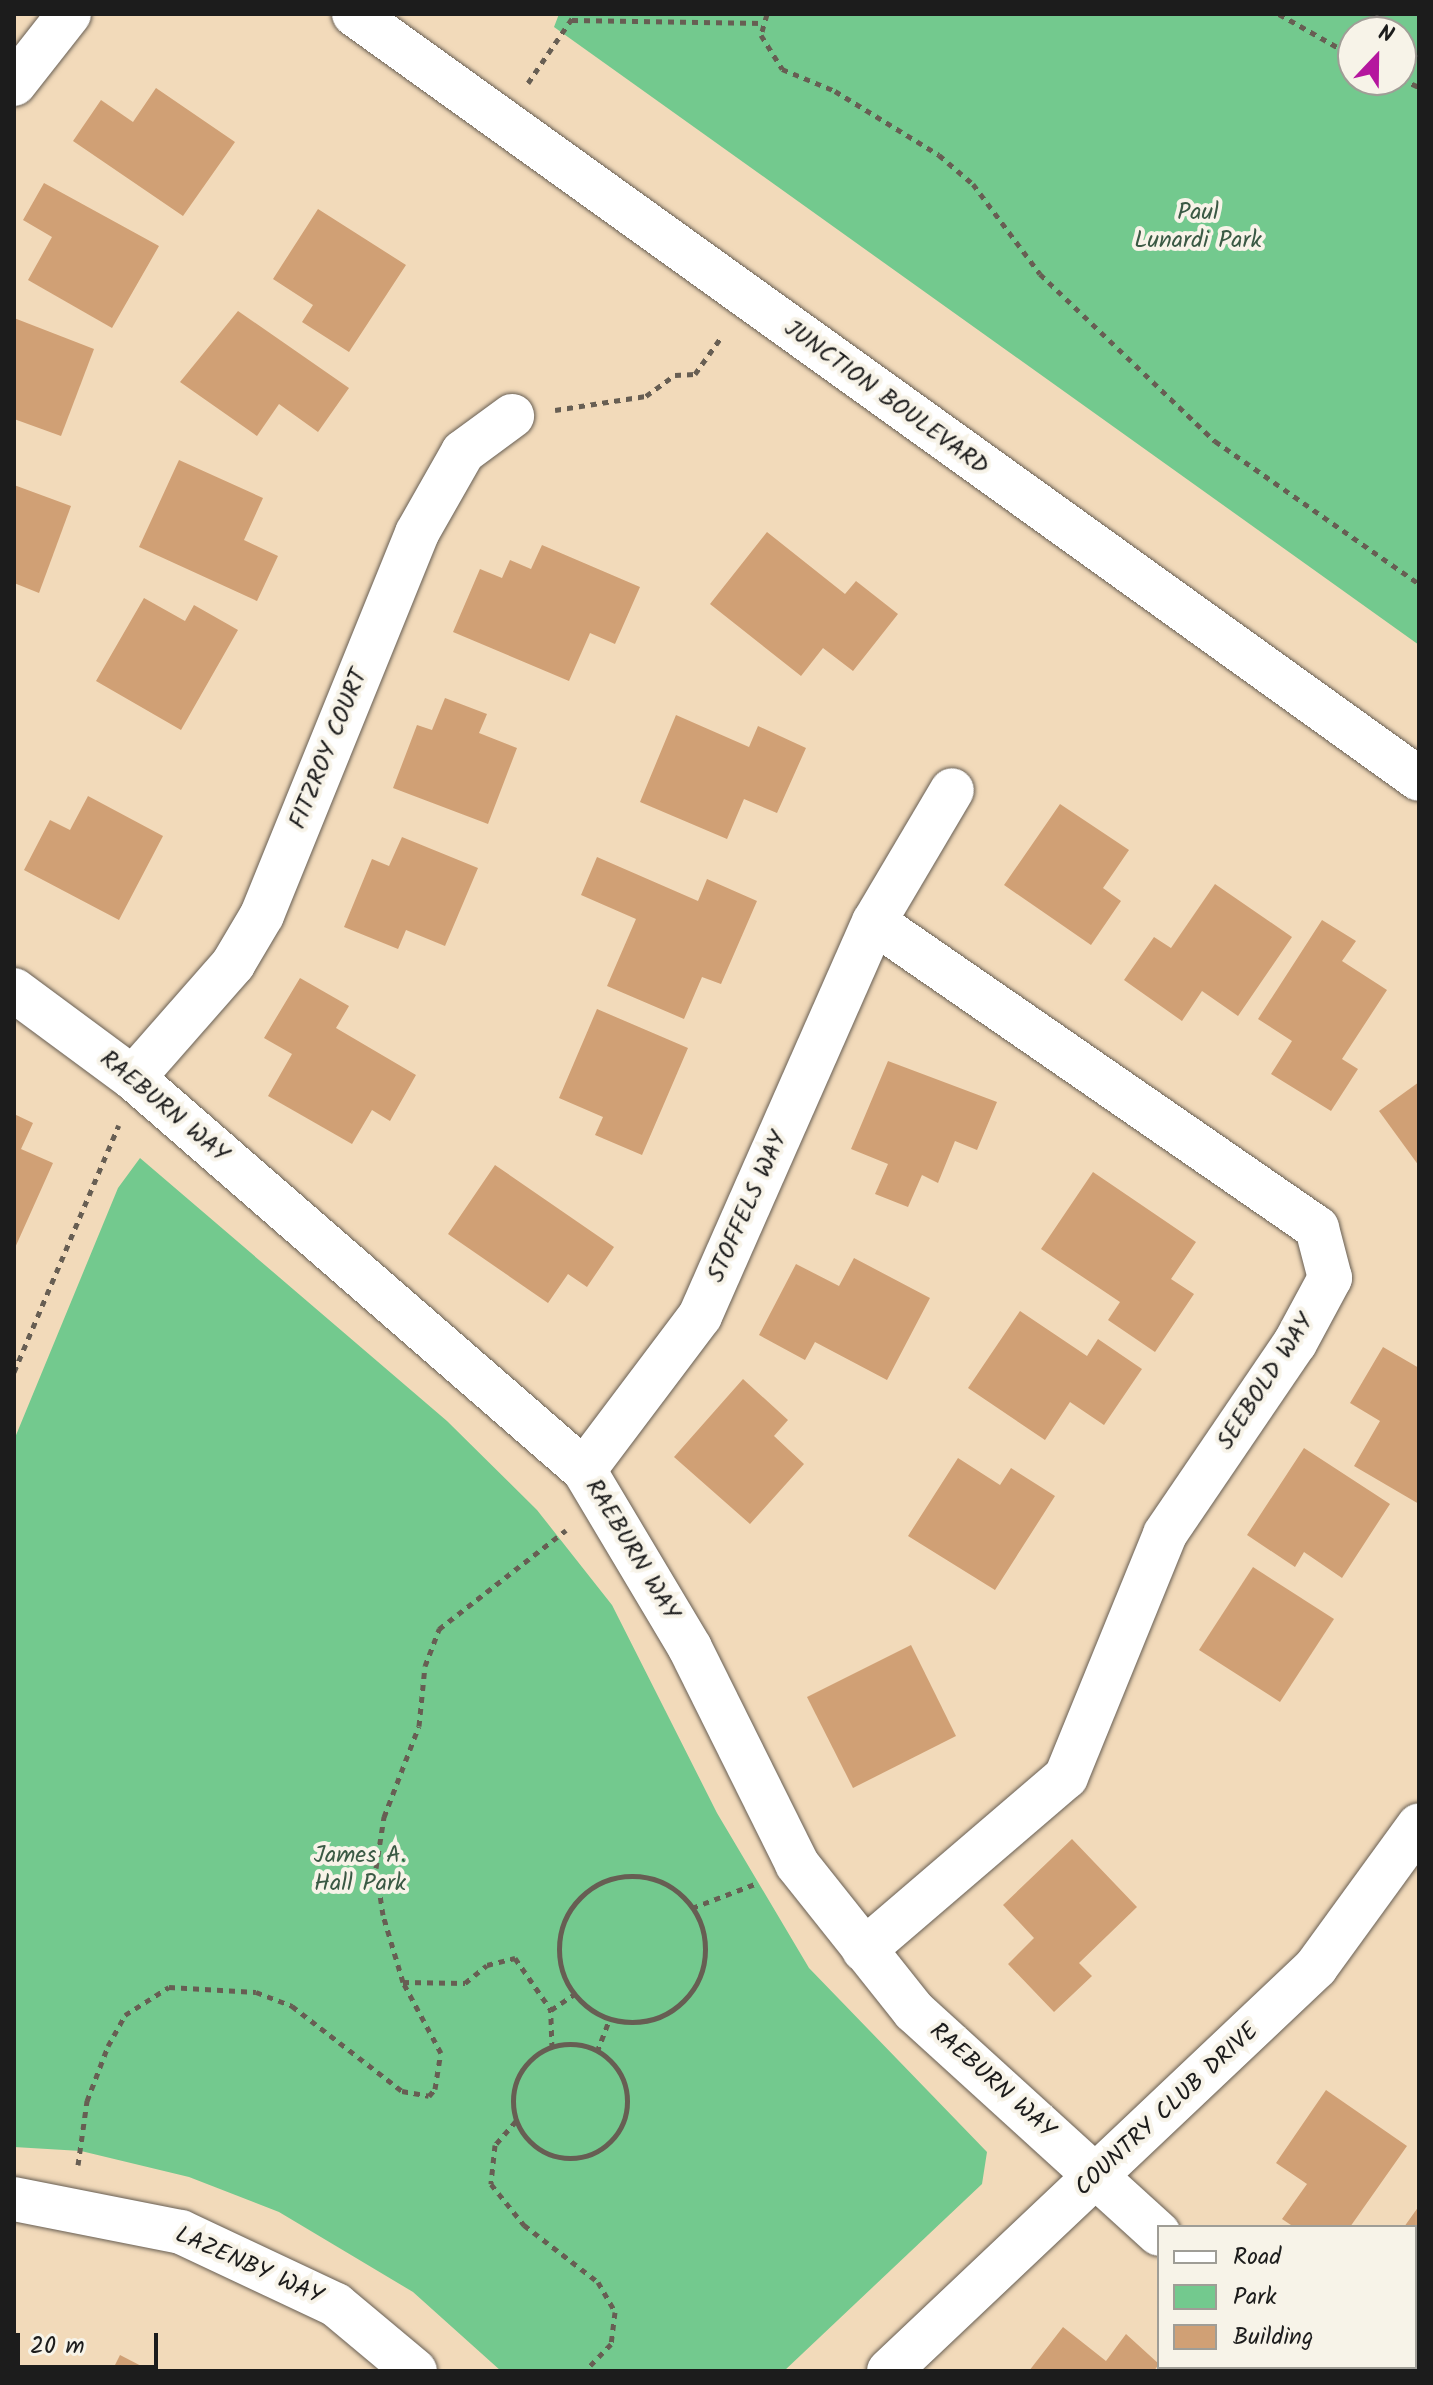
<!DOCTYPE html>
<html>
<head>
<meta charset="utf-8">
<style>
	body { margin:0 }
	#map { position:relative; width:1433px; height:2385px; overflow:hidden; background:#f2daba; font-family:Kalam,sans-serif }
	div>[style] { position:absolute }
	.green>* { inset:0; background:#73c98e }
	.building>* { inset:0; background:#d0a075 }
	.path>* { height:5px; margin-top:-2.5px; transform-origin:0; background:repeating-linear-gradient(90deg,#675e53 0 6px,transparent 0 12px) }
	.path>.ring { margin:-2.5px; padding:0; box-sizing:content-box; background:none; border:5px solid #675e53; border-radius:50% }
	.roads { filter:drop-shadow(0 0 2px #675e53) drop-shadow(0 0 2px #675e53) }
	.minor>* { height:44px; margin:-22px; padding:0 22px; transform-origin:22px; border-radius:22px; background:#fff }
	.major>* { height:44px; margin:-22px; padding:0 22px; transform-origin:22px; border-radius:22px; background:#fff }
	span { translate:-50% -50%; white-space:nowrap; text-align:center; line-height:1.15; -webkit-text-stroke:8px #f7f3e8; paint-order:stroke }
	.park-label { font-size:24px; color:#3a5944 }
	.street-label { font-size:24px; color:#1c1c1c }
	.frame { position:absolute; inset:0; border:16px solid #1c1c1c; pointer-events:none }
	.legend { position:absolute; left:1157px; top:2225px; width:260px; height:144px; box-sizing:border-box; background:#f7f3e8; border:2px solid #9f9d96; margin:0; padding:10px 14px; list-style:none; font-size:24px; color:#1c1c1c }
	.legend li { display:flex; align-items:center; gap:16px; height:40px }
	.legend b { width:40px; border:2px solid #9f9d96 }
	.north { position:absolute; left:1337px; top:16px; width:80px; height:80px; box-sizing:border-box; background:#f7f3e8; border:2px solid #9f9d96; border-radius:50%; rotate:22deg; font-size:22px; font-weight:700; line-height:32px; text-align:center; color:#1c1c1c }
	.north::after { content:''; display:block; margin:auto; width:28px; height:36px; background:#b5179e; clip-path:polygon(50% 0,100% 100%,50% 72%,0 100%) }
	.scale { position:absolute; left:16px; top:2333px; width:142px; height:36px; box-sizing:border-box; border:4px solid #1c1c1c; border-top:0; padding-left:10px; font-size:24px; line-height:28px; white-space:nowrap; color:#1c1c1c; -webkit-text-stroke:6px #f7f3e8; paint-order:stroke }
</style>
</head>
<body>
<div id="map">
	<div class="green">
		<i style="clip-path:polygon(evenodd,559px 14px,1419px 14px,1419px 645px,554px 27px,559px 14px,1353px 32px,1401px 32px,1401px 80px,1353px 80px,1353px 32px)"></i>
		<i style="clip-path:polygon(140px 1158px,447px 1421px,537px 1510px,612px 1605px,717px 1813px,809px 1968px,987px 2152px,982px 2184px,784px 2371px,501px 2371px,413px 2292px,279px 2212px,189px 2177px,81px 2151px,14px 2147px,14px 1440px,118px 1188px)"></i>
	</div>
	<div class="building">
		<i style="clip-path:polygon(156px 88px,235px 142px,183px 216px,73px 141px,101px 100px,133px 122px)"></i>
		<i style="clip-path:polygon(44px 183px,159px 246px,112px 328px,28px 280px,52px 237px,23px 220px)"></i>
		<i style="clip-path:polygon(318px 209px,406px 265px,349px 352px,302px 322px,313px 305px,273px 279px)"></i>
		<i style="clip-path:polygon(238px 311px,349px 388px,318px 432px,279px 404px,257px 436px,180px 382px)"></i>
		<i style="clip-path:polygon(14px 318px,94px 349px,61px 436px,14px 419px)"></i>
		<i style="clip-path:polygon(179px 460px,263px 498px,244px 540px,278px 556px,257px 601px,139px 547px)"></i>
		<i style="clip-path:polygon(14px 485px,71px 506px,39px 593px,14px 583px)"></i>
		<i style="clip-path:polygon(767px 532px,845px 594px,856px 581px,898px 614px,853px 671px,823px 648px,801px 676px,710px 604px)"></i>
		<i style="clip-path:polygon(542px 545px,640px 587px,615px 644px,590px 633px,569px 681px,453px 632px,480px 569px,502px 578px,510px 560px,531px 569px)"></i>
		<i style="clip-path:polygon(144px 598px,185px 621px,194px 605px,238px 630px,181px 730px,96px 681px)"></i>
		<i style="clip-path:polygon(445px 698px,487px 714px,479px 733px,517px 748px,488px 824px,393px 788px,417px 725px,432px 730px)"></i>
		<i style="clip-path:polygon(676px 715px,749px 747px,758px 726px,806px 748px,777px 813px,744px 799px,727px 839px,640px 802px)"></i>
		<i style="clip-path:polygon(88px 796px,163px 836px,119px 920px,24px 870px,50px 820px,70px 830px)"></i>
		<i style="clip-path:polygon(1060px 804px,1129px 850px,1103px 888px,1121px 901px,1091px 945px,1004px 885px)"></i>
		<i style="clip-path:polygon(402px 837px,478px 868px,445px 946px,406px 930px,398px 949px,344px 927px,372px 859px,389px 866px)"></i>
		<i style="clip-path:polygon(597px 857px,698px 901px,707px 879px,757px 901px,721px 984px,702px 977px,684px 1019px,607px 986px,636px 919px,581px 895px)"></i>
		<i style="clip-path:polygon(1215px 884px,1292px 937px,1238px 1016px,1202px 991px,1182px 1021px,1124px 980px,1154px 937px,1171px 948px)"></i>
		<i style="clip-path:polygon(1322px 920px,1356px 941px,1342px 961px,1387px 990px,1342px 1059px,1358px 1069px,1331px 1111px,1271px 1074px,1292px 1041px,1258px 1019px)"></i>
		<i style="clip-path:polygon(300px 978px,349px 1006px,336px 1028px,416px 1075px,390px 1121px,372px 1110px,352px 1144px,268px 1096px,292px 1054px,264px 1038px)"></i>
		<i style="clip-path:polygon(597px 1009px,688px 1048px,642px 1155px,595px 1135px,603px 1117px,559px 1098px)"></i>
		<i style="clip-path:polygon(888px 1061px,997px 1102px,977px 1150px,955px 1141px,938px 1183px,922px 1175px,908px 1207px,875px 1194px,888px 1164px,851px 1149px)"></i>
		<i style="clip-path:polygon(1419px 1082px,1419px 1166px,1379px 1111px)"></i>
		<i style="clip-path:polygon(14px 1114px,33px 1123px,21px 1149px,53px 1163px,14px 1250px)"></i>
		<i style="clip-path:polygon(495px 1165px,614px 1247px,587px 1287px,568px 1274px,548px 1303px,448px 1234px)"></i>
		<i style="clip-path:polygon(1093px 1172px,1196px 1242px,1171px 1279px,1194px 1294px,1155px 1352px,1108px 1320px,1120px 1302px,1041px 1249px)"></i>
		<i style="clip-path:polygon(854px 1258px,930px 1298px,887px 1380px,815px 1342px,805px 1360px,759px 1335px,796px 1264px,839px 1286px)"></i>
		<i style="clip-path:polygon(1020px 1311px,1087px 1356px,1098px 1339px,1142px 1369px,1104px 1425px,1070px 1402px,1045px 1440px,968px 1388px)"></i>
		<i style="clip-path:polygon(1383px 1347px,1419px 1368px,1419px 1504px,1354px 1466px,1380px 1421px,1350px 1403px)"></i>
		<i style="clip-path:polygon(743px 1379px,788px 1420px,774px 1436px,804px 1464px,750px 1524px,674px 1457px)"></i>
		<i style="clip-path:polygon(1304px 1448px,1390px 1504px,1342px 1578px,1304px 1552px,1295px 1567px,1247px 1535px)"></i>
		<i style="clip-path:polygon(958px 1458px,1000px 1485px,1011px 1468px,1055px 1496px,995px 1590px,908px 1536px)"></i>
		<i style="clip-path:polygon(1253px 1567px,1334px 1619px,1280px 1702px,1199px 1650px)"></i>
		<i style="clip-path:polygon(911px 1645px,956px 1736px,853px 1788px,807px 1697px)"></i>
		<i style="clip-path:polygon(1072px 1839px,1137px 1907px,1079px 1963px,1092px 1976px,1054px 2012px,1008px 1964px,1034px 1938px,1003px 1905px)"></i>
		<i style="clip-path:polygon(1326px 2090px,1407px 2146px,1350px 2227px,1294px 2227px,1282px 2219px,1307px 2184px,1276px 2163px)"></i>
		<i style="clip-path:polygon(1419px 2206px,1419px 2303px,1415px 2309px,1415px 2227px,1404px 2227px)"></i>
		<i style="clip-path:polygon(1063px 2327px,1106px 2361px,1126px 2334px,1159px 2364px,1154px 2371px,1029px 2371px)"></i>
		<i style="clip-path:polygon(120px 2355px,151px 2371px,112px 2371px)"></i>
	</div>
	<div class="path">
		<i style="left:767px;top:14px;width:22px;rotate:106deg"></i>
		<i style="left:761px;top:35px;width:40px;rotate:58deg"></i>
		<i style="left:782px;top:69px;width:57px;rotate:22.5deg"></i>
		<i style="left:835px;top:91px;width:122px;rotate:31.6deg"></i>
		<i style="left:939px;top:155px;width:45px;rotate:40.5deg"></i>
		<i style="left:973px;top:184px;width:112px;rotate:53.3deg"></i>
		<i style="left:1040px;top:274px;width:242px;rotate:43.7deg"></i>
		<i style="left:1215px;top:441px;width:249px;rotate:35deg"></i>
		<i style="left:1279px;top:14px;width:85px;rotate:29.6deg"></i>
		<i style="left:572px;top:20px;width:191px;rotate:0.9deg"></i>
		<i style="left:1401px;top:79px;width:20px;rotate:24deg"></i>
		<i style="left:528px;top:83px;width:83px;rotate:-55.7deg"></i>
		<i style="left:555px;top:410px;width:92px;rotate:-8.7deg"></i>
		<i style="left:646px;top:396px;width:36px;rotate:-36deg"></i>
		<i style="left:675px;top:375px;width:20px;rotate:-3deg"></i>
		<i style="left:695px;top:374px;width:47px;rotate:-54.6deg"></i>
		<i style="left:14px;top:1372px;width:268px;rotate:-67deg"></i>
		<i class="ring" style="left:559px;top:1876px;width:141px;height:141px"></i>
		<i style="left:692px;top:1908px;width:67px;rotate:-20.9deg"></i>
		<i style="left:403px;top:1982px;width:62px;rotate:0.9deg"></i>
		<i style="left:465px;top:1983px;width:28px;rotate:-39deg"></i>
		<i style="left:487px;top:1965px;width:29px;rotate:-14deg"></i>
		<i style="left:515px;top:1958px;width:63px;rotate:55.3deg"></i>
		<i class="ring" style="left:513px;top:2044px;width:109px;height:109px"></i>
		<i style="left:552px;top:2048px;width:38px;rotate:-92deg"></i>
		<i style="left:551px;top:2010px;width:29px;rotate:-34deg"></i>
		<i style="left:597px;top:2052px;width:36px;rotate:-69deg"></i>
		<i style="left:516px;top:2121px;width:32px;rotate:131deg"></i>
		<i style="left:495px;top:2145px;width:39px;rotate:96deg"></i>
		<i style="left:491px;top:2184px;width:53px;rotate:51.2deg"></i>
		<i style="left:524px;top:2225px;width:93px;rotate:37.6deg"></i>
		<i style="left:598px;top:2282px;width:34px;rotate:60deg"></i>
		<i style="left:615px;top:2312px;width:32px;rotate:97deg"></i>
		<i style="left:611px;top:2344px;width:37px;rotate:134deg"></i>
		<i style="left:78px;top:2165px;width:65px;rotate:-82deg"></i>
		<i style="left:87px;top:2101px;width:59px;rotate:-69.1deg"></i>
		<i style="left:108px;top:2046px;width:35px;rotate:-61deg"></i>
		<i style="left:125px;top:2015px;width:52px;rotate:-32.5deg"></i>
		<i style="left:169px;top:1987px;width:87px;rotate:3.3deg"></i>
		<i style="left:256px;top:1992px;width:39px;rotate:21deg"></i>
		<i style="left:292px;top:2006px;width:139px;rotate:37.7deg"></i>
		<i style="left:402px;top:2091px;width:27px;rotate:10deg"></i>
		<i style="left:429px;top:2096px;width:9px;rotate:-49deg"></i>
		<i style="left:435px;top:2089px;width:36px;rotate:-81deg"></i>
		<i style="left:441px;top:2053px;width:81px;rotate:-118.2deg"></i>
		<i style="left:403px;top:1982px;width:70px;rotate:-106.6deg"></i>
		<i style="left:383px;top:1915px;width:48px;rotate:-98.5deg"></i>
		<i style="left:376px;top:1868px;width:52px;rotate:-81.1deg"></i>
		<i style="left:384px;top:1817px;width:97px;rotate:-69deg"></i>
		<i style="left:419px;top:1726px;width:60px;rotate:-84.3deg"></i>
		<i style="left:425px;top:1666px;width:40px;rotate:-69deg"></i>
		<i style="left:439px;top:1629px;width:161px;rotate:-37.9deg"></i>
	</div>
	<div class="roads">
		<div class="minor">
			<i style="left:14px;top:84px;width:89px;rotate:-51.8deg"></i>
			<i style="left:14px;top:990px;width:148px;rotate:36.5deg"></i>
			<i style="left:133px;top:1078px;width:598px;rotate:41deg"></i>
			<i style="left:584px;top:1470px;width:207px;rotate:59.2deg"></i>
			<i style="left:690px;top:1648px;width:241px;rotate:63.6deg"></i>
			<i style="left:797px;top:1864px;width:188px;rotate:51.5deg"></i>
			<i style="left:914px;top:2011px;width:331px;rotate:42.3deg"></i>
			<i style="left:133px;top:1078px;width:152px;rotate:-48.7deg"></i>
			<i style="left:233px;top:964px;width:57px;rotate:-59.4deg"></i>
			<i style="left:262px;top:915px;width:412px;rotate:-67.9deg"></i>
			<i style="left:417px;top:533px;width:93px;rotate:-60.4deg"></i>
			<i style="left:463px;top:452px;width:61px;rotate:-36.3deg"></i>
			<i style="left:584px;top:1470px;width:193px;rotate:-53deg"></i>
			<i style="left:700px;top:1316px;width:431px;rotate:-66.2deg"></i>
			<i style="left:874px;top:922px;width:153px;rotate:-59.4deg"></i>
			<i style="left:864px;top:1950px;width:266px;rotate:-40.6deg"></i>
			<i style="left:1066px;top:1777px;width:262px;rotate:-67.8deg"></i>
			<i style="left:1165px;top:1534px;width:231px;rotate:-55.8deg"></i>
			<i style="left:1295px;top:1343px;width:74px;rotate:-61.7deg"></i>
			<i style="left:1330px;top:1278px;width:52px;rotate:-104.6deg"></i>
			<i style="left:1317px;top:1228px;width:538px;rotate:-145.37deg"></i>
			<i style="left:14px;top:2199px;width:170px;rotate:11.2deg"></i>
			<i style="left:181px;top:2232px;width:171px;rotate:25.2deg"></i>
			<i style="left:336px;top:2305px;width:103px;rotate:39.9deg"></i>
			<i style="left:1305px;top:2367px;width:6px;rotate:39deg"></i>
			<i style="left:889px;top:2371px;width:588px;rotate:-43.41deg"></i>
			<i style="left:1316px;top:1967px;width:175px;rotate:-54deg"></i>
		</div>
		<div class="major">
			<i style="left:354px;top:14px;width:1311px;rotate:35.69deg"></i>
		</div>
	</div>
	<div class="park-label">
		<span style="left:1198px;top:227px">Paul<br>Lunardi Park</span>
		<span style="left:360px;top:1870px">James A.<br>Hall Park</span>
	</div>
	<div class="street-label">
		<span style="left:886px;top:398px;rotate:36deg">JUNCTION BOULEVARD</span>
		<span style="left:329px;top:749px;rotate:-68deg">FITZROY COURT</span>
		<span style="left:164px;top:1107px;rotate:40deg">RAEBURN WAY</span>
		<span style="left:748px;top:1207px;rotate:-66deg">STOFFELS WAY</span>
		<span style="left:1266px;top:1382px;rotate:-57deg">SEEBOLD WAY</span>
		<span style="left:632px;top:1550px;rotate:59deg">RAEBURN WAY</span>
		<span style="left:992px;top:2081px;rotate:42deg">RAEBURN WAY</span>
		<span style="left:1167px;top:2110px;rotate:-43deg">COUNTRY CLUB DRIVE</span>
		<span style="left:249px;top:2266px;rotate:24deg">LAZENBY WAY</span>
	</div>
	<div class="frame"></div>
	<ul class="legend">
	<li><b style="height:10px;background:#fff"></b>Road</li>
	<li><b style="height:22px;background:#73c98e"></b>Park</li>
	<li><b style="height:22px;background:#d0a075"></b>Building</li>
	</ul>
	<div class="north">N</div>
	<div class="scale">20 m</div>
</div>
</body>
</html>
